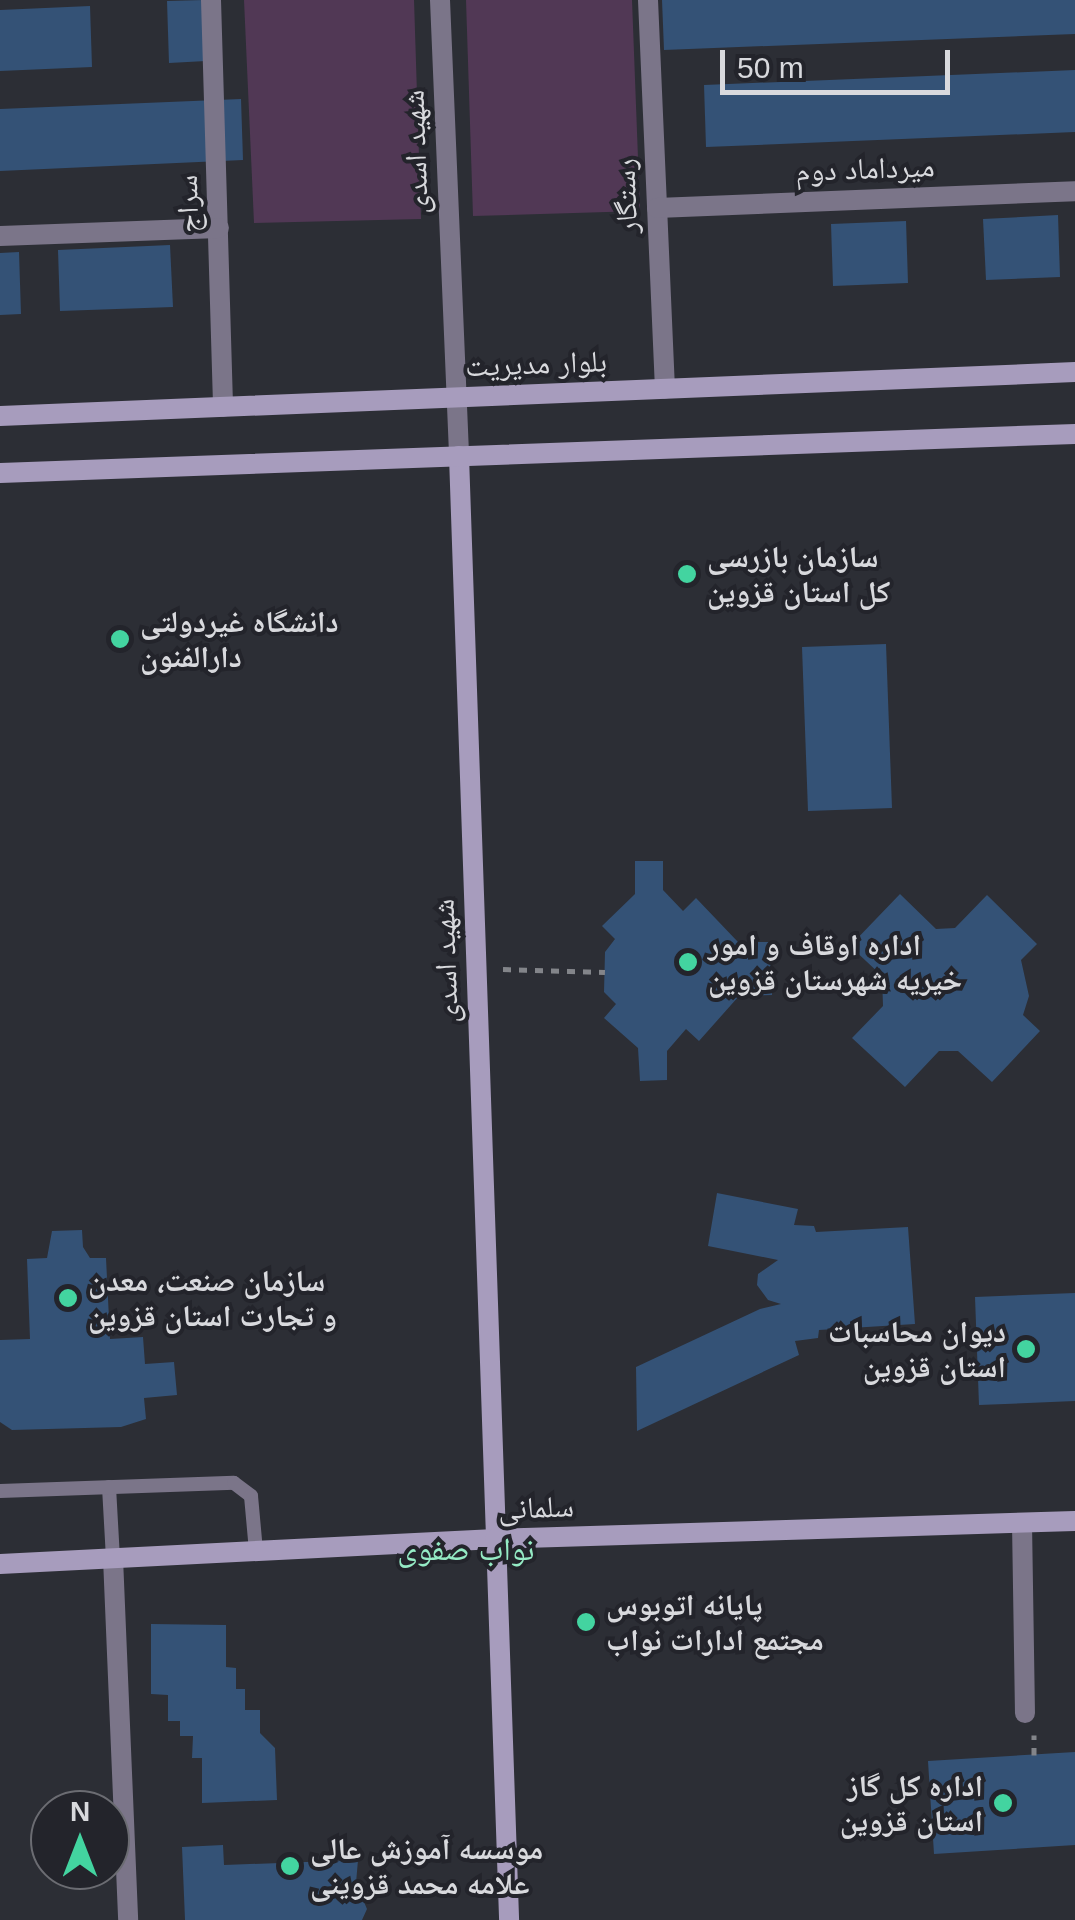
<!DOCTYPE html>
<html>
<head>
<meta charset="utf-8">
<style>
	body { margin:0 }
	#map { position:relative; width:1075px; height:1920px; overflow:hidden; background:#2c2e35; font-family:Arial,"Noto Naskh Arabic",sans-serif }
	div>[style] { position:absolute }
	.green>* { inset:0; background:#513855 }
	.building>* { inset:0; background:#345276 }
	.path>* { height:5px; margin-top:-2.5px; transform-origin:0; background:repeating-linear-gradient(90deg,#83858a 0 8px,transparent 0 16px) }
	.lane>* { height:14px; margin:-7px; padding:0 7px; transform-origin:7px; border-radius:7px; background:#7b7589 }
	.street>* { height:20px; margin:-10px; padding:0 10px; transform-origin:10px; border-radius:10px; background:#7b7589 }
	.secondary>* { height:20px; margin:-10px; padding:0 10px; transform-origin:10px; border-radius:10px; background:#a79cbd }
	.dots>* { width:28px; height:28px; translate:-50% -50%; box-sizing:border-box; border:5px solid #23242b; border-radius:50% }
	span { translate:-50% -50%; white-space:nowrap; text-align:center; line-height:1.15; -webkit-text-stroke:8px #23242b; paint-order:stroke }
	.street-label { font-size:30px; color:#d8d9dd }
	.poi-label { font-size:30px; color:#d8d9dd; font-weight:700 }
	.left { translate:0 -50%; text-align:left }
	.right { translate:-100% -50%; text-align:right }
	.neighbourhood-label { font-size:32px; color:#95ebc5 }
	.north { position:absolute; left:30px; top:1790px; width:100px; height:100px; box-sizing:border-box; background:#23242b; border:2px solid #6b6c72; border-radius:50%; rotate:0deg; font-size:28px; font-weight:700; line-height:40px; text-align:center; color:#d8d9dd }
	.north::after { content:''; display:block; margin:auto; width:35px; height:45px; background:#43d4a0; clip-path:polygon(50% 0,100% 100%,50% 72%,0 100%) }
	.scale { position:absolute; left:720px; top:50px; width:230px; height:45px; box-sizing:border-box; border:5px solid #d8d9dd; border-top:0; padding-left:12px; font-size:30px; line-height:35px; white-space:nowrap; color:#d8d9dd; -webkit-text-stroke:8px #23242b; paint-order:stroke }
</style>
</head>
<body>
<div id="map">
	<div class="green">
		<i style="clip-path:polygon(244px 0,414px 0,421px 219px,254px 223px)"></i>
		<i style="clip-path:polygon(466px 0,632px 0,640px 211px,473px 216px)"></i>
	</div>
	<div class="building">
		<i style="clip-path:polygon(204px 0,206px 61px,169px 63px,167px 1px)"></i>
		<i style="clip-path:polygon(662px 0,1075px 0,1075px 34px,664px 50px)"></i>
		<i style="clip-path:polygon(90px 6px,92px 67px,0 71px,0 10px)"></i>
		<i style="clip-path:polygon(1075px 70px,1075px 132px,706px 147px,704px 85px)"></i>
		<i style="clip-path:polygon(241px 99px,243px 160px,0 171px,0 109px)"></i>
		<i style="clip-path:polygon(1058px 215px,1060px 277px,986px 280px,983px 219px)"></i>
		<i style="clip-path:polygon(906px 221px,908px 283px,833px 286px,831px 224px)"></i>
		<i style="clip-path:polygon(170px 245px,173px 307px,60px 311px,58px 250px)"></i>
		<i style="clip-path:polygon(19px 252px,21px 314px,0 315px,0 253px)"></i>
		<i style="clip-path:polygon(886px 644px,892px 808px,808px 811px,802px 647px)"></i>
		<i style="clip-path:polygon(635px 861px,663px 861px,663px 890px,683px 911px,696px 898px,738px 942px,770px 942px,772px 995px,739px 996px,699px 1041px,686px 1029px,667px 1051px,667px 1080px,640px 1081px,638px 1048px,604px 1018px,616px 1004px,604px 992px,605px 952px,615px 939px,602px 926px,635px 894px)"></i>
		<i style="clip-path:polygon(900px 894px,936px 929px,955px 928px,987px 895px,1037px 944px,1021px 960px,1029px 996px,1023px 1015px,1040px 1031px,992px 1082px,958px 1051px,939px 1051px,905px 1087px,852px 1038px,883px 1006px,882px 976px,850px 946px)"></i>
		<i style="clip-path:polygon(717px 1193px,798px 1209px,794px 1225px,814px 1226px,816px 1232px,908px 1227px,915px 1324px,819px 1330px,818px 1338px,795px 1341px,799px 1355px,637px 1431px,636px 1367px,760px 1309px,781px 1304px,768px 1300px,757px 1285px,758px 1274px,778px 1260px,708px 1246px)"></i>
		<i style="clip-path:polygon(82px 1230px,83px 1247px,90px 1258px,106px 1258px,110px 1339px,143px 1337px,145px 1364px,174px 1362px,177px 1395px,144px 1398px,146px 1419px,121px 1427px,12px 1430px,0 1422px,0 1340px,30px 1339px,27px 1259px,47px 1258px,52px 1231px)"></i>
		<i style="clip-path:polygon(1075px 1293px,1075px 1401px,979px 1405px,975px 1297px)"></i>
		<i style="clip-path:polygon(151px 1624px,226px 1625px,226px 1667px,236px 1668px,236px 1689px,245px 1689px,245px 1710px,260px 1710px,260px 1733px,275px 1748px,277px 1800px,202px 1803px,202px 1758px,192px 1758px,193px 1736px,180px 1736px,180px 1721px,168px 1721px,168px 1695px,151px 1694px)"></i>
		<i style="clip-path:polygon(1075px 1752px,1075px 1845px,934px 1854px,928px 1761px)"></i>
		<i style="clip-path:polygon(223px 1845px,224px 1865px,358px 1860px,356px 1883px,367px 1909px,362px 1920px,185px 1920px,182px 1847px)"></i>
	</div>
	<div class="path">
		<i style="left:503px;top:969px;width:102px;rotate:1.7deg"></i>
		<i style="left:1034px;top:1755px;width:20px;rotate:-90deg"></i>
	</div>
	<div class="lane">
		<i style="left:109px;top:1487px;width:71px;rotate:86.8deg"></i>
		<i style="left:0;top:1491px;width:234px;rotate:-2deg"></i>
		<i style="left:234px;top:1483px;width:21px;rotate:37deg"></i>
		<i style="left:251px;top:1496px;width:55px;rotate:84.8deg"></i>
	</div>
	<div class="street">
		<i style="left:211px;top:0;width:407px;rotate:88.3deg"></i>
		<i style="left:440px;top:0;width:456px;rotate:87.6deg"></i>
		<i style="left:648px;top:0;width:389px;rotate:87.5deg"></i>
		<i style="left:657px;top:208px;width:418px;rotate:-2.3deg"></i>
		<i style="left:0;top:236px;width:219px;rotate:-2.1deg"></i>
		<i style="left:1022px;top:1523px;width:190px;rotate:89.1deg"></i>
		<i style="left:113px;top:1558px;width:362px;rotate:87.6deg"></i>
	</div>
	<div class="secondary">
		<i style="left:0;top:416px;width:1076px;rotate:-2.34deg"></i>
		<i style="left:459px;top:456px;width:1465px;rotate:88.04deg"></i>
		<i style="left:0;top:473px;width:1076px;rotate:-2.08deg"></i>
		<i style="left:0;top:1564px;width:496px;rotate:-2.9deg"></i>
		<i style="left:495px;top:1539px;width:580px;rotate:-1.78deg"></i>
	</div>
	<div class="dots">
		<i style="left:687px;top:574px;background:#43d4a0"></i>
		<i style="left:120px;top:639px;background:#43d4a0"></i>
		<i style="left:688px;top:962px;background:#43d4a0"></i>
		<i style="left:68px;top:1298px;background:#43d4a0"></i>
		<i style="left:1026px;top:1349px;background:#43d4a0"></i>
		<i style="left:586px;top:1622px;background:#43d4a0"></i>
		<i style="left:1003px;top:1803px;background:#43d4a0"></i>
		<i style="left:290px;top:1866px;background:#43d4a0"></i>
	</div>
	<div class="street-label">
		<span style="left:416px;top:152px;rotate:-92deg">شهید اسدی</span>
		<span style="left:865px;top:169px;rotate:-2deg">میرداماد دوم</span>
		<span style="left:626px;top:196px;rotate:-92deg">رستگار</span>
		<span style="left:188px;top:204px;rotate:-92deg">سراج</span>
		<span style="left:536px;top:364px;rotate:-2deg">بلوار مدیریت</span>
		<span style="left:446px;top:961px;rotate:-92deg">شهید اسدی</span>
		<span style="left:536px;top:1508px;rotate:-2deg">سلمانی</span>
	</div>
	<div class="poi-label">
		<span class="left" style="left:707px;top:574px">سازمان بازرسی<br>کل استان قزوین</span>
		<span class="left" style="left:140px;top:639px">دانشگاه غیردولتی<br>دارالفنون</span>
		<span class="left" style="left:708px;top:962px">اداره اوقاف و امور<br>خیریه شهرستان قزوین</span>
		<span class="left" style="left:88px;top:1298px">سازمان صنعت، معدن<br>و تجارت استان قزوین</span>
		<span class="right" style="left:1006px;top:1349px">دیوان محاسبات<br>استان قزوین</span>
		<span class="left" style="left:606px;top:1622px">پایانه اتوبوس<br>مجتمع ادارات نواب</span>
		<span class="right" style="left:983px;top:1803px">اداره کل گاز<br>استان قزوین</span>
		<span class="left" style="left:310px;top:1866px">موسسه آموزش عالی<br>علامه محمد قزوینی</span>
	</div>
	<div class="neighbourhood-label">
		<span style="left:466px;top:1549px">نواب صفوی</span>
	</div>
	<div class="north">N</div>
	<div class="scale">50 m</div>
</div>
</body>
</html>
